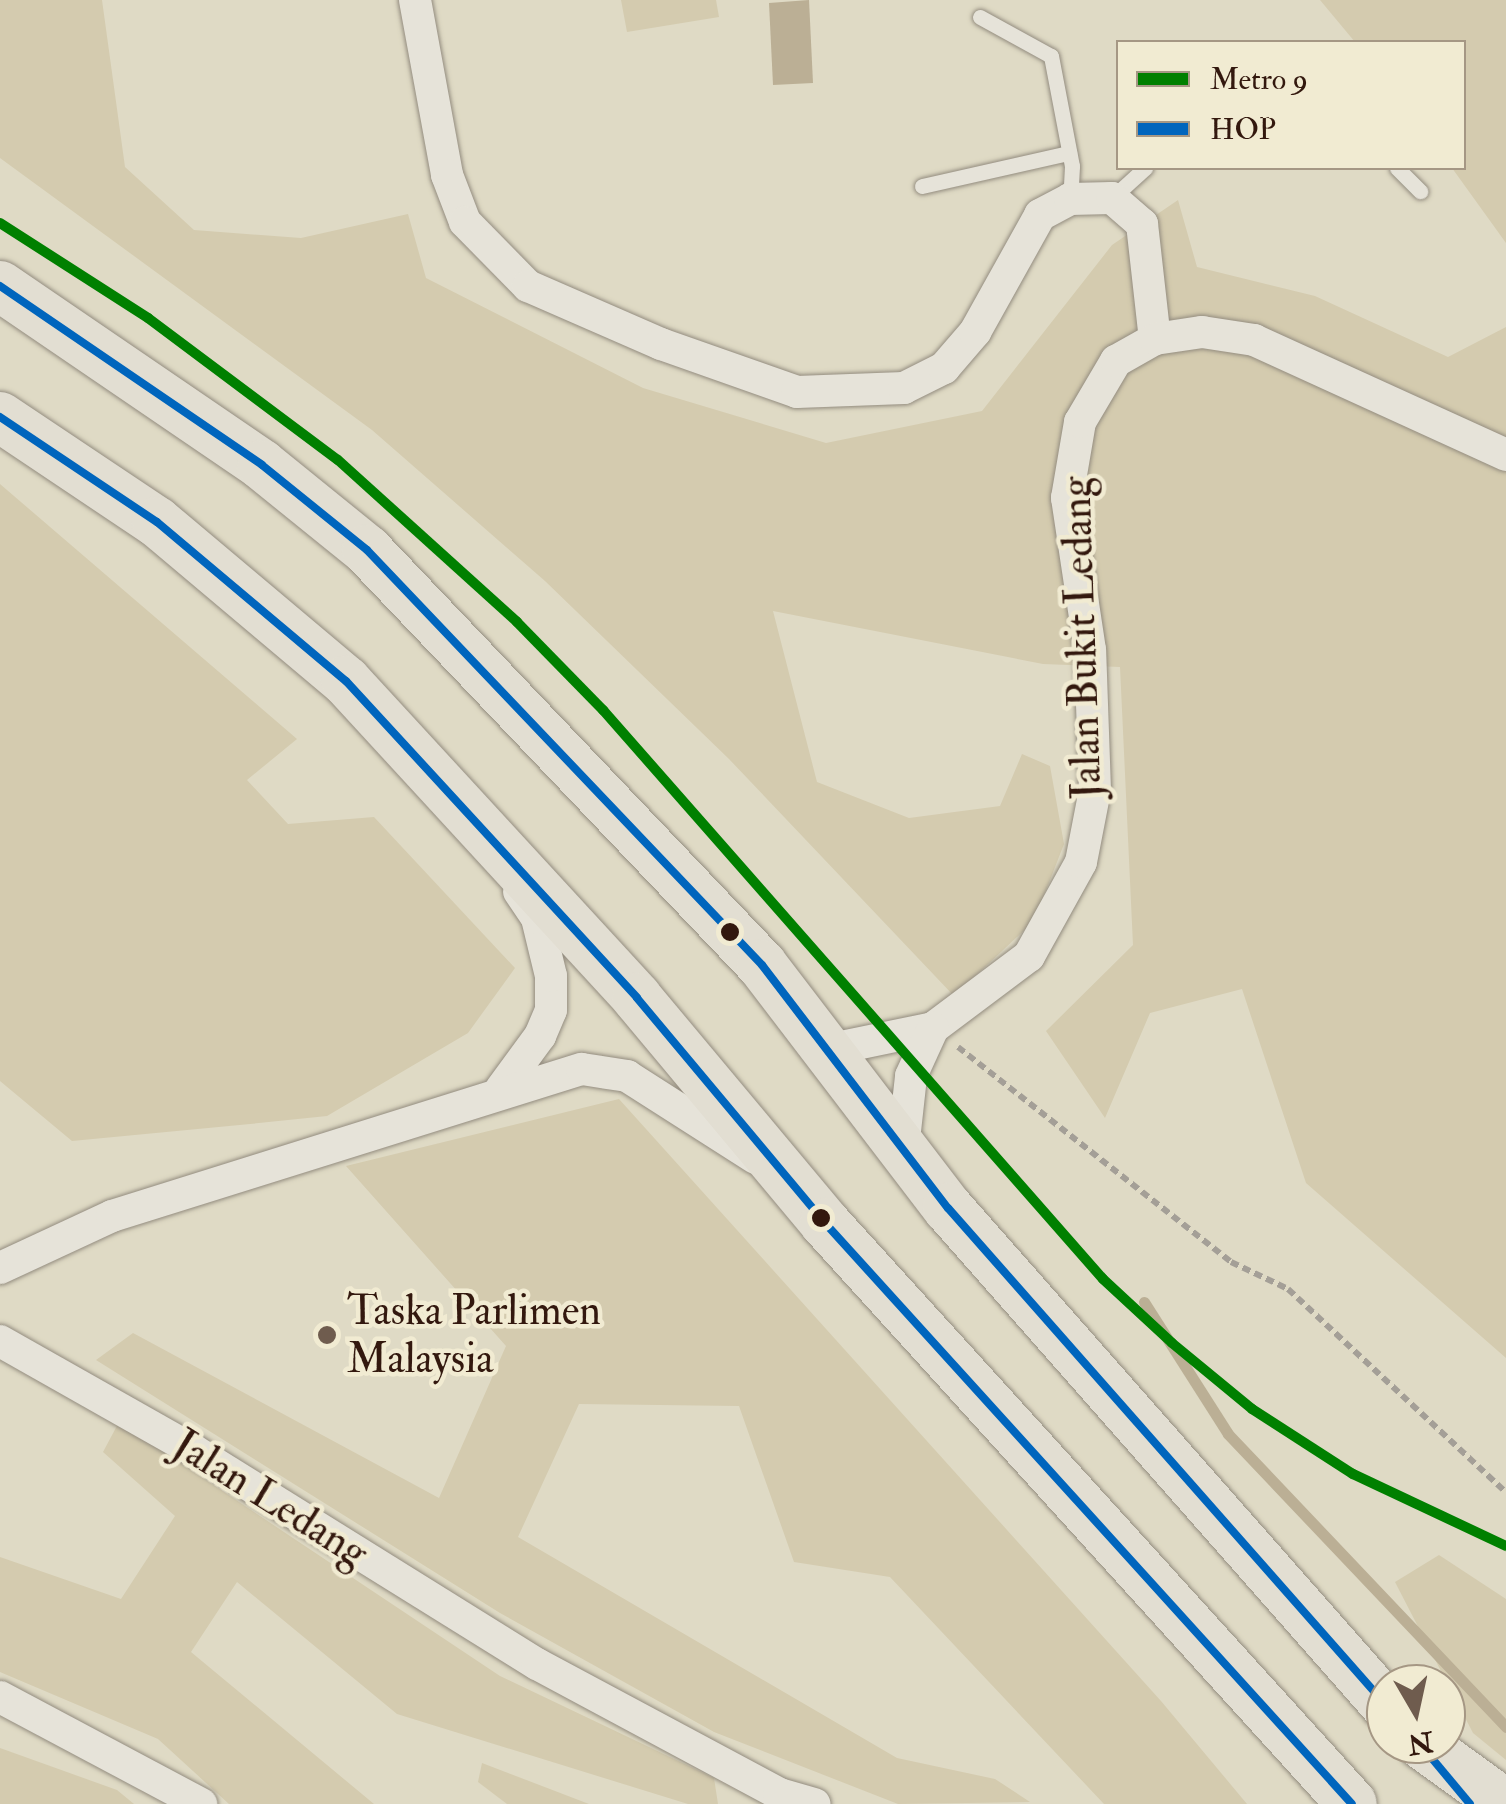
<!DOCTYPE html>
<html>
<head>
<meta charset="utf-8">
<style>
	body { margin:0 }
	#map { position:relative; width:1506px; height:1804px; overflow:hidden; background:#dfdac5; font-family:"IM FELL Double Pica",serif }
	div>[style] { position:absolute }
	.green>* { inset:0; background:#d4cbaf }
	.water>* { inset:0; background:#bbaf95 }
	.stream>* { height:11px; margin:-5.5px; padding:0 5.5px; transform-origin:5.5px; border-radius:5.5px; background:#bbaf95 }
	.path>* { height:6px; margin-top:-3px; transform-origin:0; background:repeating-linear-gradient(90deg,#a49f97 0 8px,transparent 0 13px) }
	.roads { filter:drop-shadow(0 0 2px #938c7f) drop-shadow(0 0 2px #938c7f) }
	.lane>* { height:15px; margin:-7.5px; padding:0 7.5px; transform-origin:7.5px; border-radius:7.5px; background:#e6e3d9 }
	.street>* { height:32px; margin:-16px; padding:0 16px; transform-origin:16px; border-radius:16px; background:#e6e3d9 }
	.primary>* { height:50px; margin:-25px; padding:0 25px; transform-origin:25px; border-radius:25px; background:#e2ded2 }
	.bus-1>* { height:8px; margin:-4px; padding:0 4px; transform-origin:4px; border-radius:4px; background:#0065bd }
	.metro-1>* { height:10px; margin:-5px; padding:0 5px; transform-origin:5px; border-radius:5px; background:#008000 }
	.dots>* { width:28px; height:28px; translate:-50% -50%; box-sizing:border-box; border:5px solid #f1ebd2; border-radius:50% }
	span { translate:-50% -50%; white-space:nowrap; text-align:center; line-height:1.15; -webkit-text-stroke:9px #f1ebd2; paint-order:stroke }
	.street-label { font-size:42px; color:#33180e }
	.poi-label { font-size:42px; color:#33180e }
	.left { translate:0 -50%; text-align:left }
	.legend { position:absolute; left:1116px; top:40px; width:350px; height:130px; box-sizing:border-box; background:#f1ebd2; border:2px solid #a59784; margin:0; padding:12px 18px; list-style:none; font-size:30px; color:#33180e }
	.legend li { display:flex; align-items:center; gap:20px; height:50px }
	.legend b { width:50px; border:2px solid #a59784 }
	.north { position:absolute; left:1366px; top:1664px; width:100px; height:100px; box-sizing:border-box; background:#f1ebd2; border:2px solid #a59784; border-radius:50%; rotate:171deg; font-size:28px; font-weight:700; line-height:40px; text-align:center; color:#33180e }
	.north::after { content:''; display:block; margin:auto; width:35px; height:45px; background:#6f5c4e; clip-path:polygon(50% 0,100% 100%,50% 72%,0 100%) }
</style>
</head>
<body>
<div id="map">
	<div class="green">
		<i style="clip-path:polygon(0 0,102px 0,125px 167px,194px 230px,301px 238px,408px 214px,426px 278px,643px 388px,826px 443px,982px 411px,1112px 245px,1178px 200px,1197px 267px,1315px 296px,1448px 357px,1506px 327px,1506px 1358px,1306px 1183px,1242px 989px,1150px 1013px,1105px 1118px,1046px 1031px,1133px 945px,1120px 667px,1043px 664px,773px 611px,817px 782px,909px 818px,1000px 806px,1022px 754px,1050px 766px,1064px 844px,1034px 921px,954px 996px,729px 759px,545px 581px,372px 430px,0 158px)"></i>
		<i style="clip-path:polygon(621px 0,716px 0,719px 17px,627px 32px)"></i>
		<i style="clip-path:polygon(1320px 0,1506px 0,1506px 243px,1452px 168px,1464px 168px,1464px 42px,1355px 42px)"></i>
		<i style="clip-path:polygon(0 484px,297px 739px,247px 780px,288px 824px,374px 817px,515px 968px,468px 1033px,327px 1116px,250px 1124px,72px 1141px,0 1081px)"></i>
		<i style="clip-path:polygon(619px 1099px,1161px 1701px,1247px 1804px,1104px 1804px,890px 1577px,794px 1562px,739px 1406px,579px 1404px,518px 1537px,897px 1758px,995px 1779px,1030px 1802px,898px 1804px,714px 1732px,500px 1613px,96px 1360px,133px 1333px,439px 1498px,506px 1346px,346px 1166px)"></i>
		<i style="clip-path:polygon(119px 1422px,500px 1676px,714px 1778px,718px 1804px,688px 1804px,397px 1714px,237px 1582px,191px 1652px,374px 1804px,229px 1804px,158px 1739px,0 1672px,0 1557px,121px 1599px,175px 1516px,103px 1452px)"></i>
		<i style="clip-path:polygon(1439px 1555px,1506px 1599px,1506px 1760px,1473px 1733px,1395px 1582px)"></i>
		<i style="clip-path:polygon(0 1748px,117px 1790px,134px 1804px,0 1804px)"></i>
		<i style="clip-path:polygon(482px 1763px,589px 1804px,507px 1804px,478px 1782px)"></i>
	</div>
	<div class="water">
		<i style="clip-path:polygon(809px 0,813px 83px,773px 85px,769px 3px)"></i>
	</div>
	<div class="stream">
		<i style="left:1144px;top:1302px;width:156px;rotate:57.5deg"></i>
		<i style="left:1228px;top:1434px;width:404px;rotate:46.5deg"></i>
	</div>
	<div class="path">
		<i style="left:958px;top:1047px;width:347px;rotate:38.2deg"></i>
		<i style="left:1231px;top:1262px;width:63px;rotate:25.3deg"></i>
		<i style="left:1288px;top:1289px;width:298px;rotate:43deg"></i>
	</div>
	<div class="roads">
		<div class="lane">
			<i style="left:980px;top:17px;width:81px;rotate:28.8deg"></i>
			<i style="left:1051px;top:56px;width:112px;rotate:79.2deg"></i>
			<i style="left:1072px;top:166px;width:33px;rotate:93deg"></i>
			<i style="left:1397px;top:168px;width:33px;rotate:45deg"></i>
			<i style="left:922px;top:186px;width:151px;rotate:-12.7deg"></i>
			<i style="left:1112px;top:198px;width:45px;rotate:-42.3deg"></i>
		</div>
		<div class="street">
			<i style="left:415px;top:0;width:178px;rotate:79.6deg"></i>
			<i style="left:447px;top:175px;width:50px;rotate:69deg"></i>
			<i style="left:465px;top:222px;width:90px;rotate:45.5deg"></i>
			<i style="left:528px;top:286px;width:145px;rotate:23.6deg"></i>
			<i style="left:661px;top:344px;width:144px;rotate:19.4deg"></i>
			<i style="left:797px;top:392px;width:107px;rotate:-2.1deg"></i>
			<i style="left:904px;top:388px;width:45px;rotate:-26.6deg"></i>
			<i style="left:944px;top:368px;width:48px;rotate:-49.3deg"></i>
			<i style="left:975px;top:332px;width:134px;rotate:-60.9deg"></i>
			<i style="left:1040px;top:215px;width:34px;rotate:-28deg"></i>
			<i style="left:1070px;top:199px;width:42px;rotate:-1.4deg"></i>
			<i style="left:1112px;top:198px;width:40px;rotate:41deg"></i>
			<i style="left:1142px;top:224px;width:116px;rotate:83.6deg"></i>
			<i style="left:827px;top:1050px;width:108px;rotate:-11.7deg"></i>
			<i style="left:933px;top:1028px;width:120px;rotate:-36.9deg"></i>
			<i style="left:1029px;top:956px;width:107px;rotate:-61deg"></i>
			<i style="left:1081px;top:862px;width:73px;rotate:-79deg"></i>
			<i style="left:1095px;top:790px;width:140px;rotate:-92deg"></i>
			<i style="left:1090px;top:650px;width:154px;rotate:-98.6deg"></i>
			<i style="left:1067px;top:498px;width:77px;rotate:-80.3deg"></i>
			<i style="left:1080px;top:422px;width:71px;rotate:-59.5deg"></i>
			<i style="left:1116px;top:361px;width:45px;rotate:-29.4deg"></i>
			<i style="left:1155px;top:339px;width:48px;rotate:-8.5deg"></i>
			<i style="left:1202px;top:332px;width:53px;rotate:8.7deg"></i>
			<i style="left:1254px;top:340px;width:277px;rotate:24.5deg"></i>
			<i style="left:501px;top:1089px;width:66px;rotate:-53.7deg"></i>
			<i style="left:540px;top:1036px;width:28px;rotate:-67deg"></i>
			<i style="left:551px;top:1010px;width:34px;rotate:-90deg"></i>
			<i style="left:551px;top:976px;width:60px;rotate:-103.6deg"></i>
			<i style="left:537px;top:918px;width:32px;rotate:-124deg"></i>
			<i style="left:903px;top:1149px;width:73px;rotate:-83.7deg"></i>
			<i style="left:911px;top:1076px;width:53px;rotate:-65.4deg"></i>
			<i style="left:0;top:1268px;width:123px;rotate:-24.9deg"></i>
			<i style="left:112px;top:1216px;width:492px;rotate:-17.4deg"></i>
			<i style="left:582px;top:1069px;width:46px;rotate:8.8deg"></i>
			<i style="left:627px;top:1076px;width:152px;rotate:32.6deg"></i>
			<i style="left:0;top:1341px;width:222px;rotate:29.5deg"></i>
			<i style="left:193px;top:1450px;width:405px;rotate:31.9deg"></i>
			<i style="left:537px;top:1664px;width:275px;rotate:28.2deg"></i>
			<i style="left:779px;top:1794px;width:37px;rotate:16deg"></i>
			<i style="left:0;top:1697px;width:228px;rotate:28deg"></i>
		</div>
		<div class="primary">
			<i style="left:0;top:286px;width:317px;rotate:34.3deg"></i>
			<i style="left:262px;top:465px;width:135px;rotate:39deg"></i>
			<i style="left:367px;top:550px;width:573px;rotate:46.41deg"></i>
			<i style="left:762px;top:965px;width:306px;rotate:52.6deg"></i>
			<i style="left:948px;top:1208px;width:662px;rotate:48.61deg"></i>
			<i style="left:0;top:417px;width:189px;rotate:33.8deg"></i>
			<i style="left:157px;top:522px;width:247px;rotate:40.1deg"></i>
			<i style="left:346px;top:681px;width:430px;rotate:47.4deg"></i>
			<i style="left:637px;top:998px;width:293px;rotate:50.1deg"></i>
			<i style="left:825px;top:1223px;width:784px;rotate:47.79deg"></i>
			<i style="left:1422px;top:1744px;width:102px;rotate:35.9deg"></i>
		</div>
	</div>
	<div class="bus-1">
		<i style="left:0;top:286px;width:317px;rotate:34.3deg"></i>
		<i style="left:262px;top:465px;width:135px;rotate:39deg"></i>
		<i style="left:367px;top:550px;width:573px;rotate:46.41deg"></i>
		<i style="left:762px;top:965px;width:306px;rotate:52.6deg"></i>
		<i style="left:948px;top:1208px;width:662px;rotate:48.61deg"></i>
		<i style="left:0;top:417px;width:189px;rotate:33.8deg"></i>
		<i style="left:157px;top:522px;width:247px;rotate:40.1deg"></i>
		<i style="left:346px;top:681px;width:430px;rotate:47.4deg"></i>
		<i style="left:637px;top:998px;width:293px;rotate:50.1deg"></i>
		<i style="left:825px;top:1223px;width:784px;rotate:47.79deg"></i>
		<i style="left:1420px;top:1744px;width:78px;rotate:50.2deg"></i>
	</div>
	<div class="metro-1">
		<i style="left:0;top:223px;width:176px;rotate:32.7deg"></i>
		<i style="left:148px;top:318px;width:237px;rotate:36.8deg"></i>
		<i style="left:338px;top:460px;width:241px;rotate:42.1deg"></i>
		<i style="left:517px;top:622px;width:123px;rotate:45.7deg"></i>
		<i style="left:603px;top:710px;width:757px;rotate:48.69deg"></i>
		<i style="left:1103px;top:1279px;width:94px;rotate:42.8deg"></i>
		<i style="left:1172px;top:1343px;width:104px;rotate:39.5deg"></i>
		<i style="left:1252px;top:1409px;width:120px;rotate:32.8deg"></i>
		<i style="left:1353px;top:1474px;width:169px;rotate:25.2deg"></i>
	</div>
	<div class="dots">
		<i style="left:730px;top:932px;background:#33180e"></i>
		<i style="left:821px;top:1218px;background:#33180e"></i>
		<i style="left:327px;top:1335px;background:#6f5c4e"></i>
	</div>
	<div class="street-label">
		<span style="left:1082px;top:638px;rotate:-92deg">Jalan Bukit Ledang</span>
		<span style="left:270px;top:1499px;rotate:32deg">Jalan Ledang</span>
	</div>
	<div class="poi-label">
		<span class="left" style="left:347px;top:1335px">Taska Parlimen<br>Malaysia</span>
	</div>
	<ul class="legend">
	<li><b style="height:12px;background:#008000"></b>Metro 9</li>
	<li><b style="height:12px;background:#0065bd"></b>HOP</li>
	</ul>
	<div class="north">N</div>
</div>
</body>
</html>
